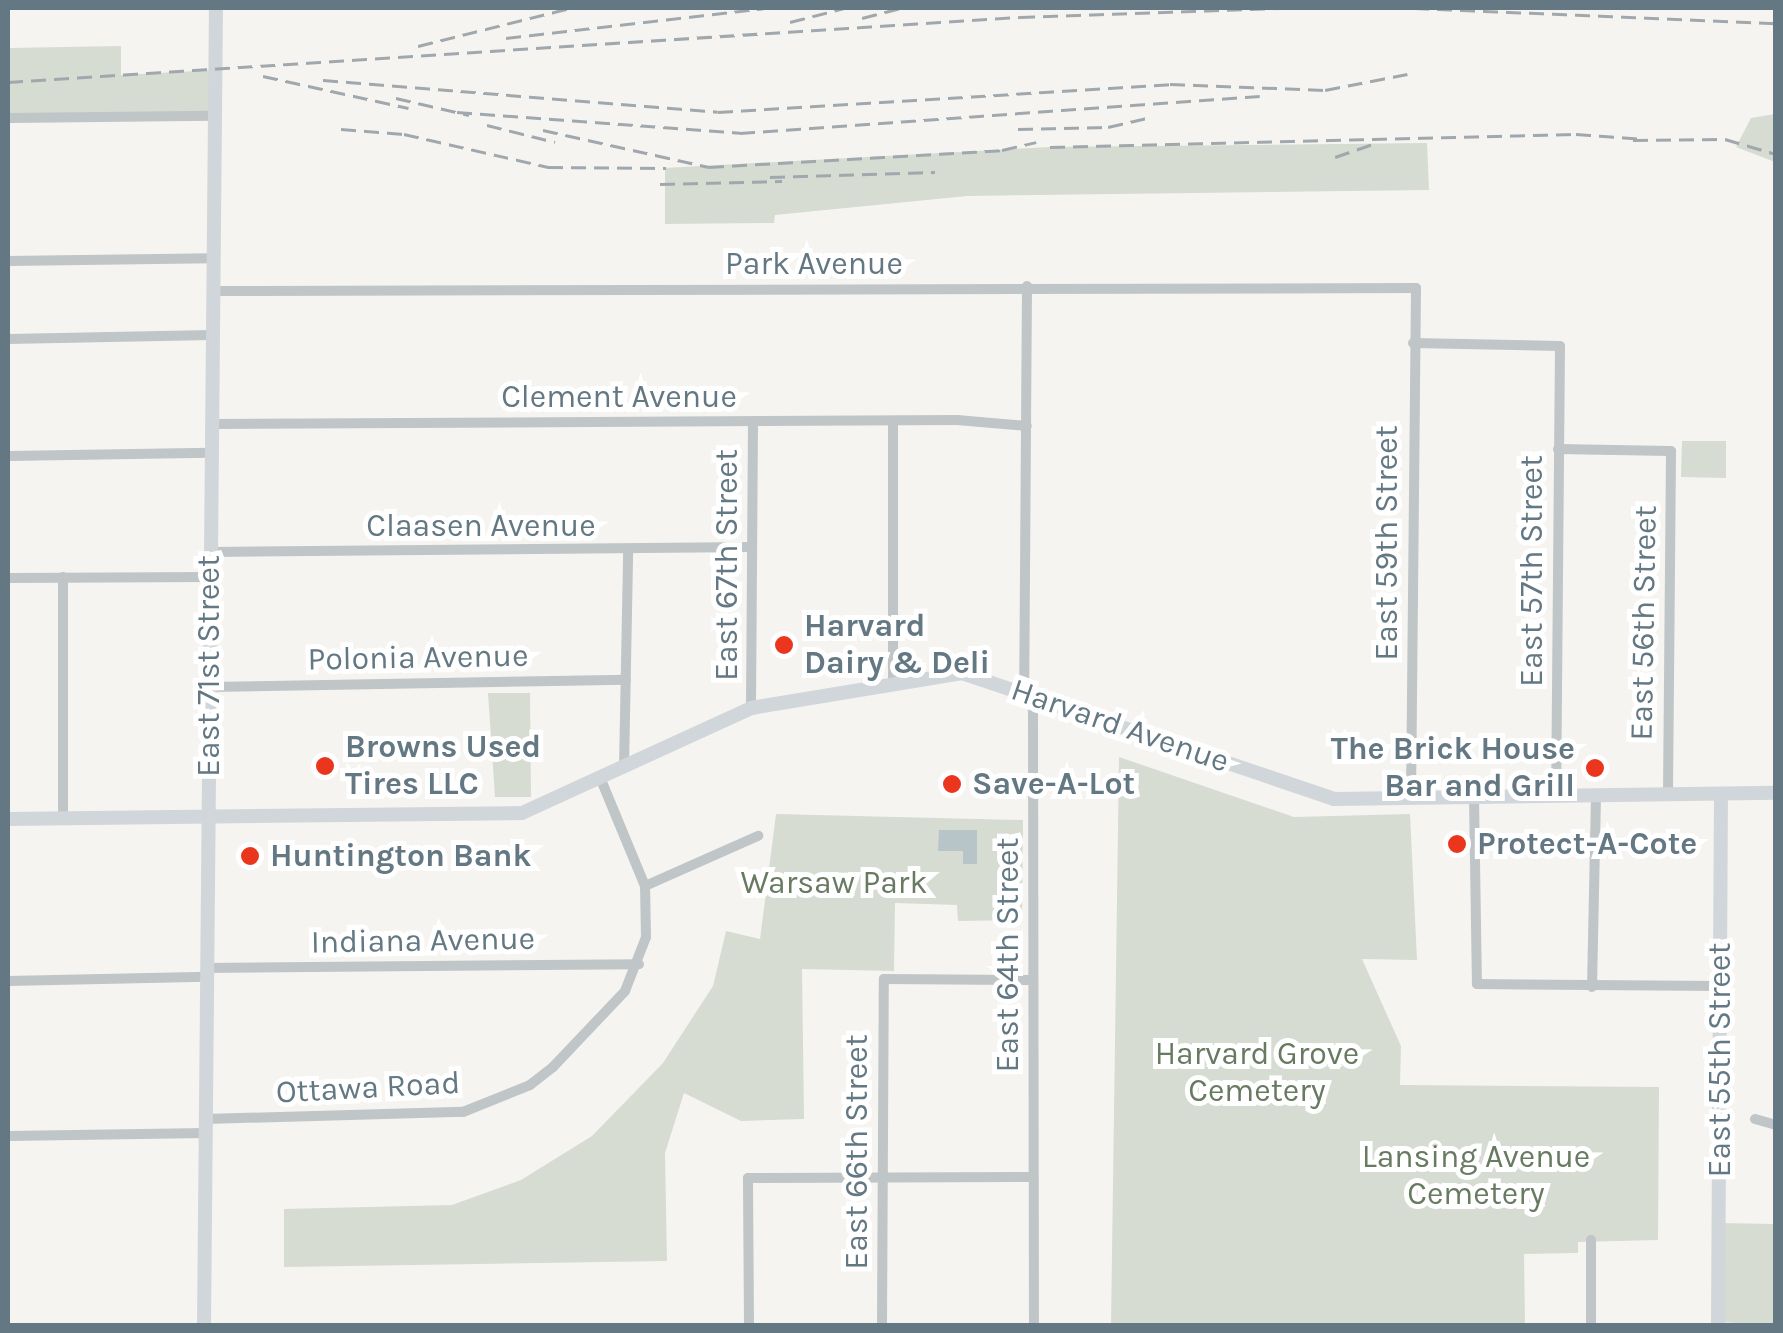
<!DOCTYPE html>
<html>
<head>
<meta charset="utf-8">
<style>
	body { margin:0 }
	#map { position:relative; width:1783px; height:1333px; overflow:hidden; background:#f5f4f1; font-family:Karla,sans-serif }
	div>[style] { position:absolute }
	.green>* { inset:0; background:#d6dcd2 }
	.water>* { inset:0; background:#b7c5c8 }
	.street>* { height:10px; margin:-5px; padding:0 5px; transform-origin:5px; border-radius:5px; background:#c0c5c7 }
	.secondary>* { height:14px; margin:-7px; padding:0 7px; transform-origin:7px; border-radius:7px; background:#d1d6da }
	.rail>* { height:2.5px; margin-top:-1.25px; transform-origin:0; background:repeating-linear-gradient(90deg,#a0a8ad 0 15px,transparent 0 23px) }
	.dots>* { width:28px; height:28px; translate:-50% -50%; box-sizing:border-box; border:5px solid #fff; border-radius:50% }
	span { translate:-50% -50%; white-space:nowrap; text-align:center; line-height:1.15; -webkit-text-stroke:10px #fff; paint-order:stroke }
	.street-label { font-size:32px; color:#637883 }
	.poi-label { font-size:32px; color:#637883; font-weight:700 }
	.left { translate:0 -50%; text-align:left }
	.right { translate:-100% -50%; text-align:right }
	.park-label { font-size:32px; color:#697a62 }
	.frame { position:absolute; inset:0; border:10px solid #637883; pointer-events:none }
</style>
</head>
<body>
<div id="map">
	<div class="green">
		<i style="clip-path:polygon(121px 46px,121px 75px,215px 70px,215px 116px,8px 118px,8px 48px)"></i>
		<i style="clip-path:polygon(1775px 114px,1775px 162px,1736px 147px,1751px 118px)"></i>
		<i style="clip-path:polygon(1427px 143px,1429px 190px,967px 196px,775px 215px,774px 223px,665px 224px,665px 168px,1050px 147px)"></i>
		<i style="clip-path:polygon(1682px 441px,1726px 441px,1726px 478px,1681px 477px)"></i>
		<i style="clip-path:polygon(488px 693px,530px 693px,531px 797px,495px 797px)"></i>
		<i style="clip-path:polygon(1119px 757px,1294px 817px,1410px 814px,1417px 960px,1362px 959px,1401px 1046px,1400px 1085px,1659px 1087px,1658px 1240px,1578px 1242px,1578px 1253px,1524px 1254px,1525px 1325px,1111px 1326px)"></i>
		<i style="clip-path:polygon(776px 814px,1023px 820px,1022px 920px,958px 921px,957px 905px,895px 903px,894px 971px,802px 969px,804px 1119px,741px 1121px,684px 1093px,665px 1153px,667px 1261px,284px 1267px,284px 1209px,452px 1205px,521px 1180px,592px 1136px,663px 1063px,713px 986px,726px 931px,760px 939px)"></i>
		<i style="clip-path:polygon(1718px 1223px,1775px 1224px,1775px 1325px,1718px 1322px)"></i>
	</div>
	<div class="water">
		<i style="clip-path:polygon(939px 830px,977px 830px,977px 864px,963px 864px,963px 851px,938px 851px)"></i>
	</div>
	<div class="street">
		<i style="left:8px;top:118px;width:207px;rotate:-0.6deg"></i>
		<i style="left:8px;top:261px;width:205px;rotate:-0.8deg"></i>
		<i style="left:1027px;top:286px;width:397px;rotate:90.4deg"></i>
		<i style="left:1024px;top:683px;width:29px;rotate:72deg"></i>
		<i style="left:1033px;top:711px;width:615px;rotate:89.91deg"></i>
		<i style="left:213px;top:291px;width:1203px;rotate:-0.14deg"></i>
		<i style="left:1416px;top:288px;width:510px;rotate:90.56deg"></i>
		<i style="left:8px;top:339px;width:204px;rotate:-1.1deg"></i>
		<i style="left:1413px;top:343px;width:147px;rotate:1.2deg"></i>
		<i style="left:1560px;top:346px;width:450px;rotate:90.5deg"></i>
		<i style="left:893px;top:421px;width:261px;rotate:90deg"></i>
		<i style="left:211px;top:424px;width:746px;rotate:-0.31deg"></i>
		<i style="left:957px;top:420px;width:70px;rotate:4.9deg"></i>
		<i style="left:1558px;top:449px;width:113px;rotate:1deg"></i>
		<i style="left:1671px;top:451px;width:344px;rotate:90.5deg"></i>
		<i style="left:8px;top:456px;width:202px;rotate:-0.9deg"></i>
		<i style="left:210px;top:552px;width:542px;rotate:-0.53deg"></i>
		<i style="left:63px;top:577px;width:242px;rotate:90deg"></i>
		<i style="left:8px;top:578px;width:202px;rotate:-0.3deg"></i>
		<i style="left:210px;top:687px;width:416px;rotate:-1deg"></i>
		<i style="left:751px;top:708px;width:287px;rotate:-89.6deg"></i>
		<i style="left:624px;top:768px;width:218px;rotate:-88.9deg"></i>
		<i style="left:1474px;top:797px;width:187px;rotate:89.1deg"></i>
		<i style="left:1477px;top:984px;width:243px;rotate:0.5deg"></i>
		<i style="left:645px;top:886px;width:124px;rotate:-23.9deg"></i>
		<i style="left:207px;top:968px;width:432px;rotate:-0.5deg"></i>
		<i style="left:8px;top:981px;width:199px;rotate:-1.2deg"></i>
		<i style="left:1592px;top:987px;width:191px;rotate:-88.8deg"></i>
		<i style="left:206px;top:1119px;width:257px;rotate:-1.6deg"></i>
		<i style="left:463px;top:1112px;width:72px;rotate:-21.9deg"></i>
		<i style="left:530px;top:1085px;width:29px;rotate:-38deg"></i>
		<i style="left:553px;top:1067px;width:105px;rotate:-46.5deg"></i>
		<i style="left:625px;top:991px;width:58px;rotate:-68.7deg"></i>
		<i style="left:646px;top:937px;width:51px;rotate:-91.1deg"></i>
		<i style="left:645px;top:886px;width:115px;rotate:-112.5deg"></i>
		<i style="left:1755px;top:1119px;width:22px;rotate:16deg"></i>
		<i style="left:8px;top:1136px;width:198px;rotate:-0.9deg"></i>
		<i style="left:749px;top:1326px;width:148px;rotate:-90.4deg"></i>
		<i style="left:748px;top:1178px;width:284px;rotate:-0.2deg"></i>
		<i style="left:882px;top:1326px;width:347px;rotate:-89.7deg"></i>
		<i style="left:884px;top:979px;width:149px;rotate:0.4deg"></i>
		<i style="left:1591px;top:1326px;width:86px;rotate:-90deg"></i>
	</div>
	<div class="secondary">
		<i style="left:8px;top:819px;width:514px;rotate:-0.67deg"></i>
		<i style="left:522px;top:813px;width:252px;rotate:-24.6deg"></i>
		<i style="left:751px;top:708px;width:214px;rotate:-9.4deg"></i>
		<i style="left:962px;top:673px;width:393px;rotate:18.7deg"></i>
		<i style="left:1334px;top:799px;width:442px;rotate:-0.8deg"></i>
		<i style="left:204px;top:1326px;width:1318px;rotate:-89.48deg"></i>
		<i style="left:1718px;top:1326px;width:532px;rotate:-89.68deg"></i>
	</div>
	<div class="rail">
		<i style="left:1414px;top:8px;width:362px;rotate:2.4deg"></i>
		<i style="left:862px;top:18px;width:40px;rotate:-14.4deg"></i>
		<i style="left:790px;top:22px;width:57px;rotate:-14.3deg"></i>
		<i style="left:506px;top:38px;width:260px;rotate:-6.6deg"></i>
		<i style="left:418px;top:46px;width:157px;rotate:-14deg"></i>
		<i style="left:263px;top:76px;width:149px;rotate:12.4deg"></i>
		<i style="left:323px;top:80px;width:396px;rotate:4.6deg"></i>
		<i style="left:718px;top:112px;width:453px;rotate:-3.5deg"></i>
		<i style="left:1170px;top:84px;width:155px;rotate:2.2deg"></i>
		<i style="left:1325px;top:90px;width:84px;rotate:-11deg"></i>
		<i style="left:8px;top:82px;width:1014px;rotate:-3.68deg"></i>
		<i style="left:1020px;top:17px;width:261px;rotate:-2deg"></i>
		<i style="left:396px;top:98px;width:75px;rotate:13.1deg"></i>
		<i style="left:457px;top:112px;width:284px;rotate:4.2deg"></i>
		<i style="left:740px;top:133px;width:521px;rotate:-4.07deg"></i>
		<i style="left:487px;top:125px;width:70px;rotate:14deg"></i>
		<i style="left:341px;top:129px;width:63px;rotate:4.5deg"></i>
		<i style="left:404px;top:134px;width:148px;rotate:12.9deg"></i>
		<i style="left:548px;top:167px;width:118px;rotate:0.5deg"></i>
		<i style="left:1018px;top:129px;width:90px;rotate:-1.3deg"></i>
		<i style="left:1108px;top:127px;width:40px;rotate:-13deg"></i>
		<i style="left:543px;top:130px;width:170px;rotate:12.6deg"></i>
		<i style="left:709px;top:167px;width:293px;rotate:-3.3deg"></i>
		<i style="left:1002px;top:150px;width:35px;rotate:-13deg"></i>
		<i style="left:1633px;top:140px;width:92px;rotate:-0.6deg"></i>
		<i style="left:1725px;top:139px;width:53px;rotate:16.4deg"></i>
		<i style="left:1050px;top:147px;width:526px;rotate:-1.42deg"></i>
		<i style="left:1576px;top:134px;width:69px;rotate:4.1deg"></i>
		<i style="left:1335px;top:157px;width:40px;rotate:-18.9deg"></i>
		<i style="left:770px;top:177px;width:165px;rotate:-1.7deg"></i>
		<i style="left:660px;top:184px;width:122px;rotate:-1.4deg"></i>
	</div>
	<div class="dots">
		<i style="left:784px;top:645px;background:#e9361d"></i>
		<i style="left:325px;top:766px;background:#e9361d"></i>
		<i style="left:1595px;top:768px;background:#e9361d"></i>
		<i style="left:952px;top:784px;background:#e9361d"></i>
		<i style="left:1457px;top:844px;background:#e9361d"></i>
		<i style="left:250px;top:856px;background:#e9361d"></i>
	</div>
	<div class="street-label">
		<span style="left:814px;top:264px">Park Avenue</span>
		<span style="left:619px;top:397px">Clement Avenue</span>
		<span style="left:481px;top:526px">Claasen Avenue</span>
		<span style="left:1387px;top:543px;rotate:-90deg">East 59th Street</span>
		<span style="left:727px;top:565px;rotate:-90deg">East 67th Street</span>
		<span style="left:1532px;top:571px;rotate:-90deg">East 57th Street</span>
		<span style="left:1644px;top:623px;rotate:-89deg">East 56th Street</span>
		<span style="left:418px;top:658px;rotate:-1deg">Polonia Avenue</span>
		<span style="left:209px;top:666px;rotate:-90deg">East 71st Street</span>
		<span style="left:1120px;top:726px;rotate:19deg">Harvard Avenue</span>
		<span style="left:423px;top:941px;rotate:-1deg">Indiana Avenue</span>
		<span style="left:1008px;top:955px;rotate:-90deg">East 64th Street</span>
		<span style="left:1720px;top:1060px;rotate:-90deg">East 55th Street</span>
		<span style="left:368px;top:1088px;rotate:-3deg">Ottawa Road</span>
		<span style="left:857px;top:1152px;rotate:-90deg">East 66th Street</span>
	</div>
	<div class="poi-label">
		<span class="left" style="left:804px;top:645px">Harvard<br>Dairy &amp; Deli</span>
		<span class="left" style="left:345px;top:766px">Browns Used<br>Tires LLC</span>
		<span class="right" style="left:1575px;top:768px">The Brick House<br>Bar and Grill</span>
		<span class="left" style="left:972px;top:784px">Save-A-Lot</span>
		<span class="left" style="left:1477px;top:844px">Protect-A-Cote</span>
		<span class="left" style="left:270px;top:856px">Huntington Bank</span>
	</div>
	<div class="park-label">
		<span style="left:834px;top:883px">Warsaw Park</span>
		<span style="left:1257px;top:1073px">Harvard Grove<br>Cemetery</span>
		<span style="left:1476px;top:1176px">Lansing Avenue<br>Cemetery</span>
	</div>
	<div class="frame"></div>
</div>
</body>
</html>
